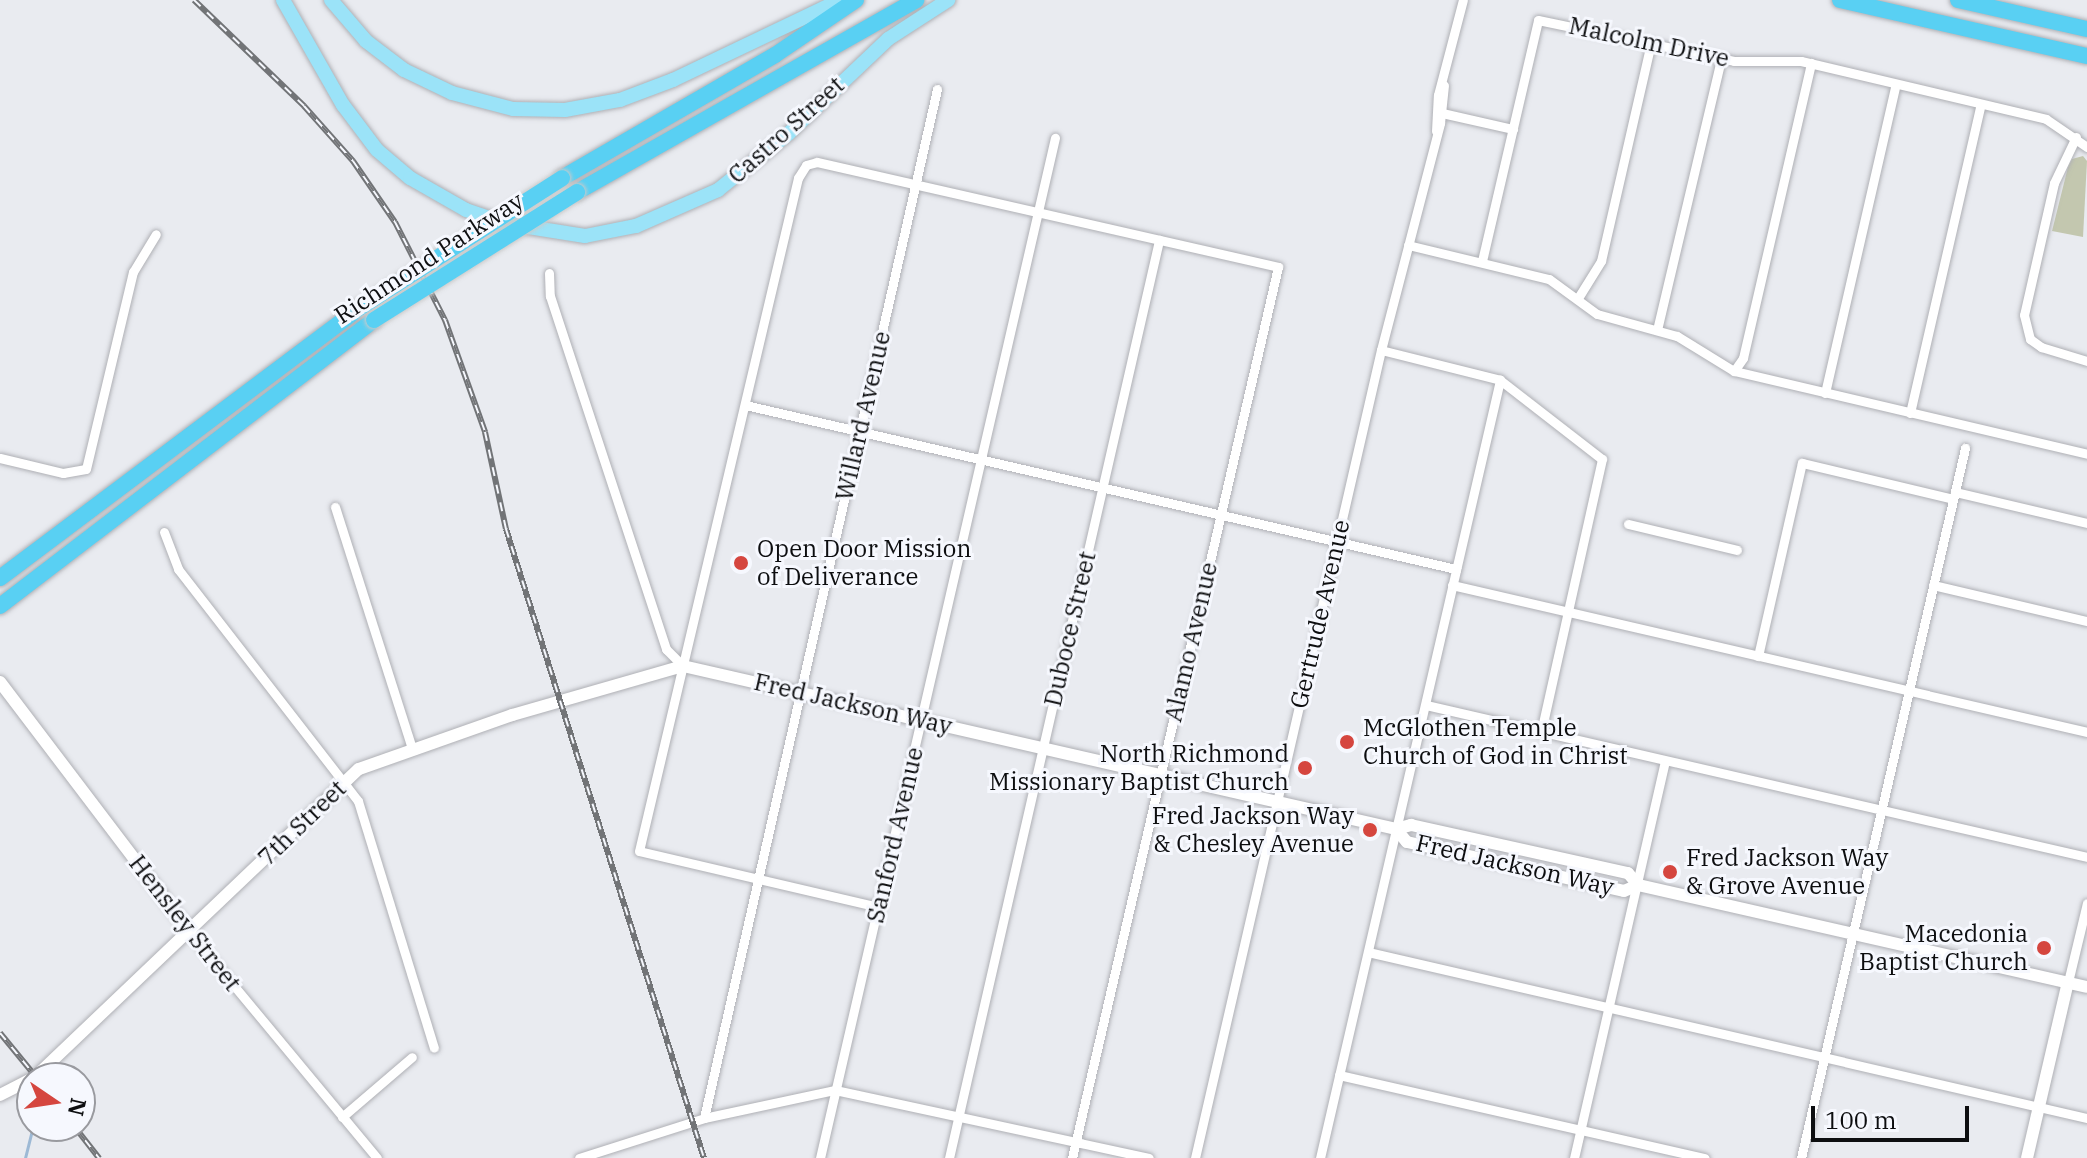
<!DOCTYPE html>
<html>
<head>
<meta charset="utf-8">
<style>
	body { margin:0 }
	#map { position:relative; width:2087px; height:1158px; overflow:hidden; background:#e9ebf0; font-family:"IBM Plex Serif",serif }
	div>[style] { position:absolute }
	.green>* { inset:0; background:#c3c7af }
	.stream>* { height:3px; margin:-1.5px; padding:0 1.5px; transform-origin:1.5px; border-radius:1.5px; background:#9db9d5 }
	.roads { filter:drop-shadow(0 0 2px #afb0b5) drop-shadow(0 0 2px #afb0b5) }
	.street>* { height:9px; margin:-4.5px; padding:0 4.5px; transform-origin:4.5px; border-radius:4.5px; background:#fff }
	.secondary>* { height:12px; margin:-6px; padding:0 6px; transform-origin:6px; border-radius:6px; background:#fff }
	.primary>* { height:14px; margin:-7px; padding:0 7px; transform-origin:7px; border-radius:7px; background:#9be3f8 }
	.highway>* { height:16px; margin:-8px; padding:0 8px; transform-origin:8px; border-radius:8px; background:#59d0f3 }
	.rail>* { height:6px; margin-top:-3px; transform-origin:0; background:repeating-linear-gradient(90deg,#f6f8fe 0 9px,#727477 0 18px); box-sizing:border-box; border-block:2px solid #727477 }
	.bridges { filter:drop-shadow(0 0 2px #cacaca) drop-shadow(0 0 2px #cacaca) }
	.highway-bridge>* { height:16px; margin:-8px; padding:0 8px; transform-origin:8px; border-radius:8px; background:#59d0f3 }
	.dots>* { width:22px; height:22px; translate:-50% -50%; box-sizing:border-box; border:4px solid #f6f8fe; border-radius:50% }
	span { translate:-50% -50%; white-space:nowrap; text-align:center; line-height:1.15; -webkit-text-stroke:6px #f6f8fe; paint-order:stroke }
	.street-label { font-size:24px; color:#0d0e10 }
	.poi-label { font-size:24px; color:#0d0e10 }
	.left { translate:0 -50%; text-align:left }
	.right { translate:-100% -50%; text-align:right }
	.north { position:absolute; left:16px; top:1062px; width:80px; height:80px; box-sizing:border-box; background:#f6f8fe; border:2px solid #999a9f; border-radius:50%; rotate:103deg; font-size:22px; font-weight:700; line-height:32px; text-align:center; color:#0d0e10 }
	.north::after { content:''; display:block; margin:auto; width:28px; height:36px; background:#d5463f; clip-path:polygon(50% 0,100% 100%,50% 72%,0 100%) }
	.scale { position:absolute; left:1811px; top:1106px; width:158px; height:36px; box-sizing:border-box; border:4px solid #0d0e10; border-top:0; padding-left:10px; font-size:24px; line-height:28px; white-space:nowrap; color:#0d0e10; -webkit-text-stroke:6px #f6f8fe; paint-order:stroke }
</style>
</head>
<body>
<div id="map">
	<div class="green">
		<i style="clip-path:polygon(2083px 156px,2087px 161px,2083px 237px,2052px 231px,2068px 167px,2072px 159px)"></i>
	</div>
	<div class="stream">
		<i style="left:25px;top:1158px;width:30px;rotate:-76deg"></i>
	</div>
	<div class="roads">
		<div class="street">
			<i style="left:1442px;top:113px;width:73px;rotate:12.7deg"></i>
			<i style="left:1436px;top:131px;width:36px;rotate:-87deg"></i>
			<i style="left:1438px;top:95px;width:98px;rotate:-75.3deg"></i>
			<i style="left:2076px;top:137px;width:51px;rotate:115.6deg"></i>
			<i style="left:2054px;top:183px;width:135px;rotate:102.8deg"></i>
			<i style="left:2024px;top:315px;width:25px;rotate:76deg"></i>
			<i style="left:2030px;top:339px;width:14px;rotate:36deg"></i>
			<i style="left:2041px;top:347px;width:48px;rotate:16.9deg"></i>
			<i style="left:1408px;top:245px;width:145px;rotate:13.6deg"></i>
			<i style="left:1549px;top:279px;width:59px;rotate:36.1deg"></i>
			<i style="left:1597px;top:314px;width:83px;rotate:15.4deg"></i>
			<i style="left:1677px;top:336px;width:67px;rotate:31.6deg"></i>
			<i style="left:1734px;top:371px;width:363px;rotate:13.2deg"></i>
			<i style="left:1482px;top:261px;width:247px;rotate:-76.9deg"></i>
			<i style="left:1538px;top:20px;width:200px;rotate:11.8deg"></i>
			<i style="left:1734px;top:61px;width:67px"></i>
			<i style="left:1801px;top:61px;width:252px;rotate:13.3deg"></i>
			<i style="left:2046px;top:119px;width:50px;rotate:34.3deg"></i>
			<i style="left:549px;top:273px;width:23px;rotate:88deg"></i>
			<i style="left:550px;top:296px;width:372px;rotate:71.8deg"></i>
			<i style="left:666px;top:649px;width:24px;rotate:45deg"></i>
			<i style="left:1578px;top:298px;width:44px;rotate:-58.1deg"></i>
			<i style="left:1601px;top:261px;width:224px;rotate:-77.1deg"></i>
			<i style="left:1657px;top:330px;width:278px;rotate:-76.7deg"></i>
			<i style="left:1381px;top:350px;width:123px;rotate:14.1deg"></i>
			<i style="left:1500px;top:380px;width:129px;rotate:37.8deg"></i>
			<i style="left:1602px;top:459px;width:280px;rotate:102.6deg"></i>
			<i style="left:1734px;top:371px;width:16px;rotate:-55deg"></i>
			<i style="left:1743px;top:358px;width:303px;rotate:-77deg"></i>
			<i style="left:1825px;top:393px;width:317px;rotate:-77.1deg"></i>
			<i style="left:745px;top:405px;width:730px;rotate:12.99deg"></i>
			<i style="left:1910px;top:413px;width:317px;rotate:-77.1deg"></i>
			<i style="left:0;top:458px;width:65px;rotate:13.4deg"></i>
			<i style="left:63px;top:473px;width:23px;rotate:-10deg"></i>
			<i style="left:86px;top:469px;width:203px;rotate:-76.6deg"></i>
			<i style="left:133px;top:272px;width:44px;rotate:-58.8deg"></i>
			<i style="left:1955px;top:492px;width:136px;rotate:13.2deg"></i>
			<i style="left:335px;top:507px;width:254px;rotate:72.3deg"></i>
			<i style="left:1628px;top:524px;width:112px;rotate:13.4deg"></i>
			<i style="left:164px;top:532px;width:40px;rotate:69deg"></i>
			<i style="left:178px;top:569px;width:294px;rotate:52.2deg"></i>
			<i style="left:358px;top:801px;width:258px;rotate:72.9deg"></i>
			<i style="left:1452px;top:585px;width:652px;rotate:13.03deg"></i>
			<i style="left:1933px;top:585px;width:158px;rotate:13.2deg"></i>
			<i style="left:1758px;top:656px;width:198px;rotate:-77.2deg"></i>
			<i style="left:1802px;top:463px;width:155px;rotate:13.4deg"></i>
			<i style="left:1426px;top:705px;width:678px;rotate:12.95deg"></i>
			<i style="left:879px;top:907px;width:246px;rotate:-166.9deg"></i>
			<i style="left:639px;top:851px;width:692px;rotate:-76.71deg"></i>
			<i style="left:798px;top:178px;width:15px;rotate:-58deg"></i>
			<i style="left:806px;top:165px;width:11px;rotate:-15deg"></i>
			<i style="left:817px;top:162px;width:473px;rotate:12.8deg"></i>
			<i style="left:1278px;top:267px;width:915px;rotate:103.02deg"></i>
			<i style="left:191px;top:934px;width:291px;rotate:50.3deg"></i>
			<i style="left:1368px;top:952px;width:738px;rotate:13deg"></i>
			<i style="left:2068px;top:982px;width:81px;rotate:-76.5deg"></i>
			<i style="left:1339px;top:1075px;width:375px;rotate:12.8deg"></i>
			<i style="left:342px;top:1117px;width:92px;rotate:-40.6deg"></i>
			<i style="left:704px;top:1118px;width:1055px;rotate:-77.24deg"></i>
			<i style="left:579px;top:1158px;width:131px;rotate:-17.7deg"></i>
			<i style="left:704px;top:1118px;width:134px;rotate:-12.1deg"></i>
			<i style="left:835px;top:1090px;width:321px;rotate:12.2deg"></i>
			<i style="left:820px;top:1158px;width:1047px;rotate:-77.03deg"></i>
			<i style="left:949px;top:1158px;width:942px;rotate:-77.11deg"></i>
			<i style="left:1195px;top:1158px;width:829px;rotate:-77.04deg"></i>
			<i style="left:1381px;top:350px;width:235px;rotate:-75.4deg"></i>
			<i style="left:1440px;top:123px;width:38px;rotate:-84deg"></i>
			<i style="left:1320px;top:1158px;width:799px;rotate:-76.97deg"></i>
			<i style="left:1574px;top:1158px;width:407px;rotate:-77.1deg"></i>
			<i style="left:1801px;top:1158px;width:729px;rotate:-76.99deg"></i>
		</div>
		<div class="secondary">
			<i style="left:0;top:682px;width:316px;rotate:52.8deg"></i>
			<i style="left:1396px;top:829px;width:17px;rotate:50deg"></i>
			<i style="left:1407px;top:842px;width:222px;rotate:12.7deg"></i>
			<i style="left:1624px;top:891px;width:15px;rotate:-23deg"></i>
			<i style="left:1638px;top:885px;width:460px;rotate:12.8deg"></i>
			<i style="left:34px;top:1078px;width:448px;rotate:-43.6deg"></i>
			<i style="left:359px;top:769px;width:162px;rotate:-19.4deg"></i>
			<i style="left:512px;top:715px;width:178px;rotate:-16deg"></i>
			<i style="left:683px;top:666px;width:731px;rotate:12.88deg"></i>
			<i style="left:1396px;top:829px;width:16px;rotate:-15deg"></i>
			<i style="left:1411px;top:825px;width:222px;rotate:12.5deg"></i>
			<i style="left:1628px;top:873px;width:16px;rotate:50deg"></i>
			<i style="left:0;top:1095px;width:36px;rotate:-27deg"></i>
			<i style="left:2027px;top:1158px;width:181px;rotate:-76.9deg"></i>
		</div>
		<div class="primary">
			<i style="left:283px;top:0;width:121px;rotate:60.3deg"></i>
			<i style="left:343px;top:105px;width:56px;rotate:52.9deg"></i>
			<i style="left:377px;top:150px;width:43px;rotate:40.3deg"></i>
			<i style="left:410px;top:178px;width:64px;rotate:29.7deg"></i>
			<i style="left:466px;top:210px;width:39px;rotate:19deg"></i>
			<i style="left:503px;top:223px;width:83px;rotate:9deg"></i>
			<i style="left:585px;top:236px;width:52px;rotate:-11.1deg"></i>
			<i style="left:636px;top:226px;width:90px;rotate:-23.7deg"></i>
			<i style="left:718px;top:190px;width:90px;rotate:-38.7deg"></i>
			<i style="left:788px;top:134px;width:138px;rotate:-43.5deg"></i>
			<i style="left:888px;top:39px;width:72px;rotate:-33deg"></i>
			<i style="left:331px;top:0;width:54px;rotate:49.5deg"></i>
			<i style="left:366px;top:41px;width:48px;rotate:37.3deg"></i>
			<i style="left:404px;top:70px;width:53px;rotate:25.6deg"></i>
			<i style="left:452px;top:93px;width:63px;rotate:14.7deg"></i>
			<i style="left:513px;top:109px;width:52px;rotate:1.1deg"></i>
			<i style="left:565px;top:110px;width:56px;rotate:-10.3deg"></i>
			<i style="left:620px;top:100px;width:57px;rotate:-20.7deg"></i>
			<i style="left:673px;top:80px;width:186px;rotate:-25.5deg"></i>
		</div>
		<div class="highway">
			<i style="left:1840px;top:0;width:253px;rotate:12.8deg"></i>
			<i style="left:1958px;top:0;width:132px;rotate:12.7deg"></i>
			<i style="left:562px;top:178px;width:246px;rotate:-30deg"></i>
			<i style="left:775px;top:55px;width:98px;rotate:-34.2deg"></i>
			<i style="left:577px;top:192px;width:390px;rotate:-29.5deg"></i>
			<i style="left:0;top:578px;width:449px;rotate:-36.9deg"></i>
			<i style="left:0;top:606px;width:471px;rotate:-37.4deg"></i>
		</div>
	</div>
	<div class="rail">
		<i style="left:194px;top:0;width:153px;rotate:43.9deg"></i>
		<i style="left:304px;top:106px;width:74px;rotate:48.3deg"></i>
		<i style="left:353px;top:161px;width:74px;rotate:55.5deg"></i>
		<i style="left:395px;top:222px;width:110px;rotate:63deg"></i>
		<i style="left:445px;top:320px;width:119px;rotate:70.3deg"></i>
		<i style="left:485px;top:432px;width:99px;rotate:77.8deg"></i>
		<i style="left:506px;top:529px;width:659px;rotate:72.53deg"></i>
		<i style="left:0;top:1033px;width:58px;rotate:50.6deg"></i>
		<i style="left:74px;top:1126px;width:41px;rotate:52deg"></i>
	</div>
	<div class="bridges">
		<div class="highway-bridge">
			<i style="left:359px;top:308px;width:241px;rotate:-32.6deg"></i>
			<i style="left:374px;top:320px;width:240px;rotate:-32.2deg"></i>
		</div>
	</div>
	<div class="dots">
		<i style="left:741px;top:563px;background:#d5463f"></i>
		<i style="left:1347px;top:742px;background:#d5463f"></i>
		<i style="left:1305px;top:768px;background:#d5463f"></i>
		<i style="left:1370px;top:830px;background:#d5463f"></i>
		<i style="left:1670px;top:872px;background:#d5463f"></i>
		<i style="left:2044px;top:948px;background:#d5463f"></i>
	</div>
	<div class="street-label">
		<span style="left:1649px;top:42px;rotate:12deg">Malcolm Drive</span>
		<span style="left:786px;top:130px;rotate:-42deg">Castro Street</span>
		<span style="left:429px;top:258px;rotate:-33deg">Richmond Parkway</span>
		<span style="left:863px;top:416px;rotate:-77deg">Willard Avenue</span>
		<span style="left:1320px;top:614px;rotate:-77deg">Gertrude Avenue</span>
		<span style="left:1070px;top:629px;rotate:-77deg">Duboce Street</span>
		<span style="left:1191px;top:642px;rotate:-77deg">Alamo Avenue</span>
		<span style="left:853px;top:704px;rotate:13deg">Fred Jackson Way</span>
		<span style="left:302px;top:823px;rotate:-44deg">7th Street</span>
		<span style="left:895px;top:835px;rotate:-77deg">Sanford Avenue</span>
		<span style="left:1515px;top:865px;rotate:13deg">Fred Jackson Way</span>
		<span style="left:185px;top:923px;rotate:52deg">Hensley Street</span>
	</div>
	<div class="poi-label">
		<span class="left" style="left:757px;top:563px">Open Door Mission<br>of Deliverance</span>
		<span class="left" style="left:1363px;top:742px">McGlothen Temple<br>Church of God in Christ</span>
		<span class="right" style="left:1289px;top:768px">North Richmond<br>Missionary Baptist Church</span>
		<span class="right" style="left:1354px;top:830px">Fred Jackson Way<br>&amp; Chesley Avenue</span>
		<span class="left" style="left:1686px;top:872px">Fred Jackson Way<br>&amp; Grove Avenue</span>
		<span class="right" style="left:2028px;top:948px">Macedonia<br>Baptist Church</span>
	</div>
	<div class="north">N</div>
	<div class="scale">100 m</div>
</div>
</body>
</html>
